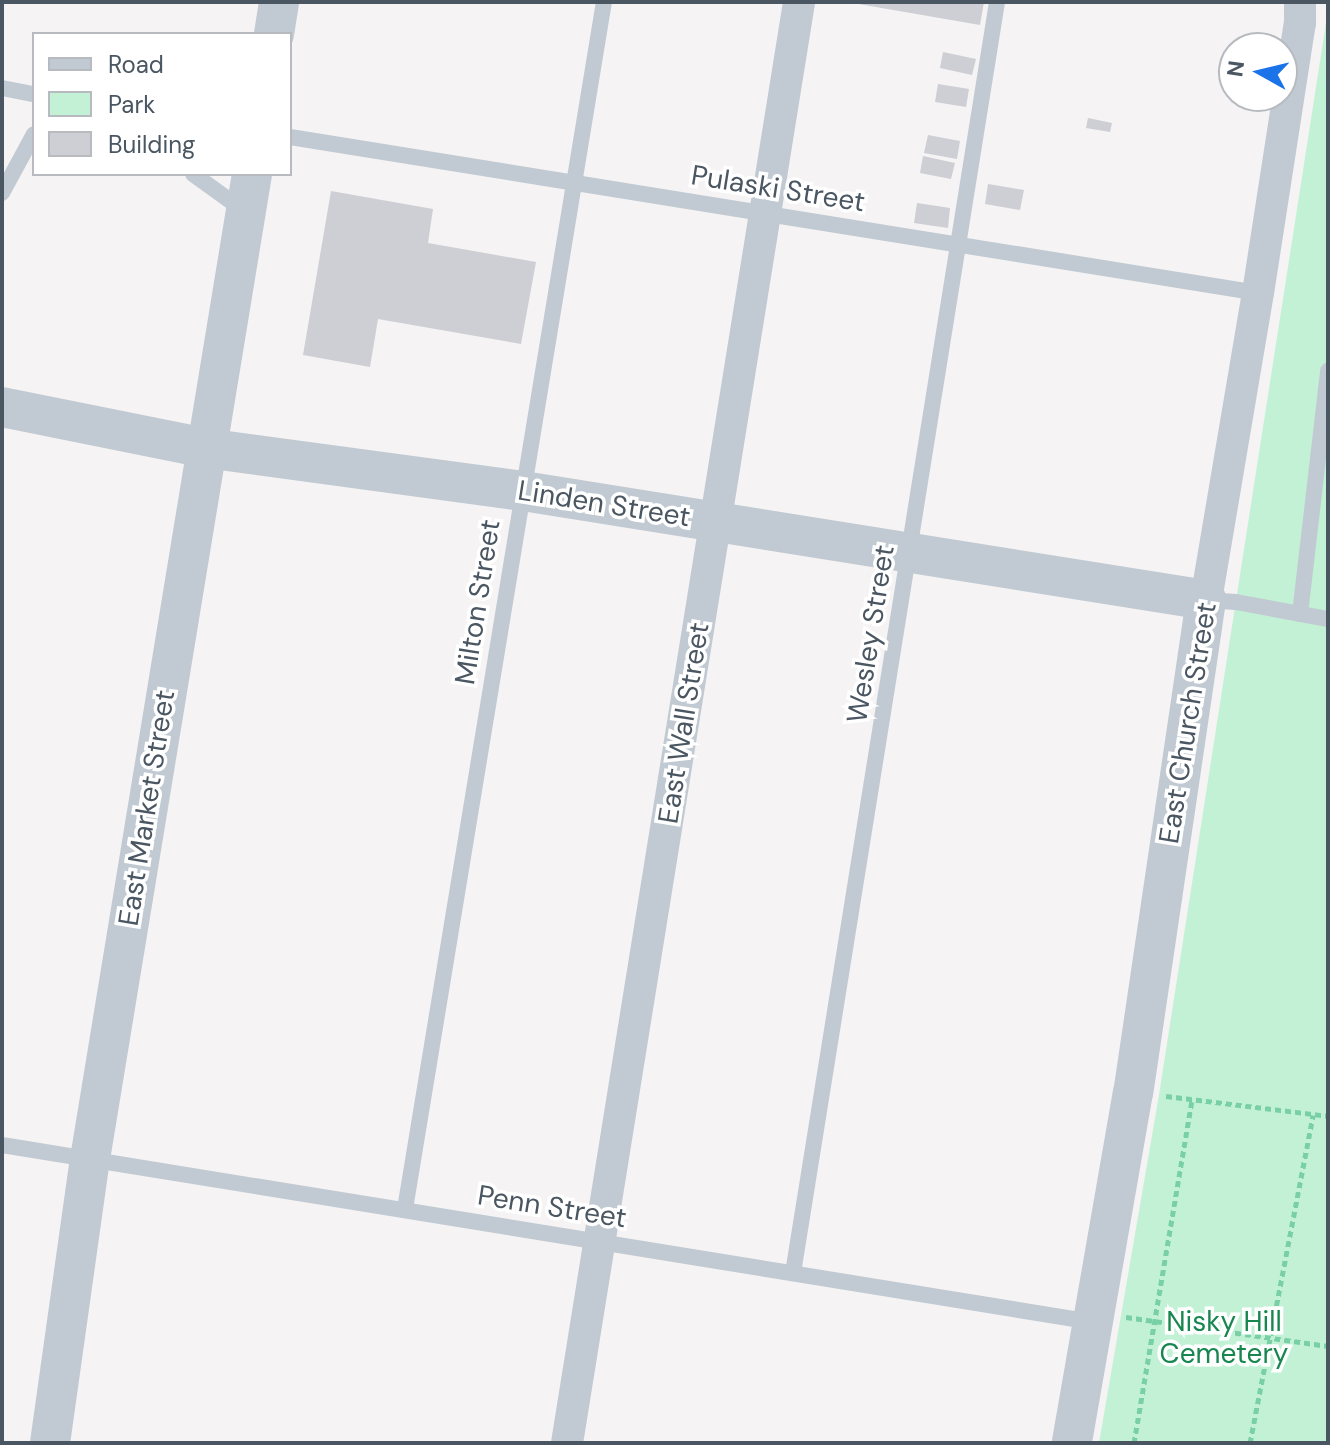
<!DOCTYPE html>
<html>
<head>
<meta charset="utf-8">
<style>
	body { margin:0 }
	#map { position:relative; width:1330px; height:1445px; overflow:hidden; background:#f5f3f3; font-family:"DM Sans",sans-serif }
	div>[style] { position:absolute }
	.green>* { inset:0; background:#c3f1d5 }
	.building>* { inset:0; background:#cdcfd5 }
	.path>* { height:5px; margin-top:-2.5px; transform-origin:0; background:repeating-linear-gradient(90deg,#7ad0a6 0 6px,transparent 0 10px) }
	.service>* { height:16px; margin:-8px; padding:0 8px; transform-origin:8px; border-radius:8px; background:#c1cad2 }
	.minor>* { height:32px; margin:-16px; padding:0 16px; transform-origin:16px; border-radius:16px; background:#c1cad2 }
	.tertiary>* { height:40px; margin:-20px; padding:0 20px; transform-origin:20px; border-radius:20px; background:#c1cad2 }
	span { translate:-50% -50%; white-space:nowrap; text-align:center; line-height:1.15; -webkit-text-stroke:7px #fff; paint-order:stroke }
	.street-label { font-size:28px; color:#4a5661 }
	.park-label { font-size:28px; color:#17864f }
	.frame { position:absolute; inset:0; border:4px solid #4a5661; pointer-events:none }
	.legend { position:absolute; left:32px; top:32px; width:260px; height:144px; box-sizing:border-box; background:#fff; border:2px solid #b7bbc0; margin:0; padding:10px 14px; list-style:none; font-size:24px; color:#4a5661 }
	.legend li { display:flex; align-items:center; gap:16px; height:40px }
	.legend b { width:40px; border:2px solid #b7bbc0 }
	.north { position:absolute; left:1218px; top:32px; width:80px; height:80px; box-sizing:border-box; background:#fff; border:2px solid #b7bbc0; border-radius:50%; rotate:278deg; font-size:22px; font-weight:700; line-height:32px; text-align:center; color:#4a5661 }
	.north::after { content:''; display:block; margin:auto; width:28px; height:36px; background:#1a73e8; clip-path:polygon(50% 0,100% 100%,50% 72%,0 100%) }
</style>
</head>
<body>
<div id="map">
	<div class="green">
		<i style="clip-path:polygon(1328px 10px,1328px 1443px,1099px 1443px,1159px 1095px)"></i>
	</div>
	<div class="building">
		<i style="clip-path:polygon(847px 2px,984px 2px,980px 25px)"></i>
		<i style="clip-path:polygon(943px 52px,976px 59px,972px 75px,940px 68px)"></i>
		<i style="clip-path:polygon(938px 84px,969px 89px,966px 107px,935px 102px)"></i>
		<i style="clip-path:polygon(1088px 118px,1112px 123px,1110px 132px,1086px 128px)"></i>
		<i style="clip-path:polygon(928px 135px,960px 141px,957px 159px,924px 153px)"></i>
		<i style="clip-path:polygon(923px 156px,955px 163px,951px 179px,920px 173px)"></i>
		<i style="clip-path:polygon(988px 184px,1024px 190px,1020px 210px,985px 204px)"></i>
		<i style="clip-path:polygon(331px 191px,433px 209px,428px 243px,536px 262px,521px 344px,378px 319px,370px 367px,303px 355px)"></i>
		<i style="clip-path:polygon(917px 203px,950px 208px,948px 228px,914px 223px)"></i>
	</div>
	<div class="path">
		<i style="left:1166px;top:1096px;width:163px;rotate:7deg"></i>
		<i style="left:1126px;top:1317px;width:204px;rotate:8.2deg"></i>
		<i style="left:1134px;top:1443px;width:349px;rotate:-80.4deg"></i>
		<i style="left:1250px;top:1443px;width:334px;rotate:-79.1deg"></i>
	</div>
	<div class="service">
		<i style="left:2px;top:88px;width:33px;rotate:11deg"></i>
		<i style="left:290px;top:137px;width:980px;rotate:9.15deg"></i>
		<i style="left:193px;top:174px;width:62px;rotate:35.8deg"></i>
		<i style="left:2px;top:193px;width:67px;rotate:-61.5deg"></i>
		<i style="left:1206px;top:600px;width:30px;rotate:4deg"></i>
		<i style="left:1236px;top:602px;width:94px;rotate:10.5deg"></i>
		<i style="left:1300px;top:614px;width:245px;rotate:-83.4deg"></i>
		<i style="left:2px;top:1145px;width:1104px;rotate:9.22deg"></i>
		<i style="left:405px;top:1209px;width:1223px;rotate:-80.64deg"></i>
		<i style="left:793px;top:1273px;width:1287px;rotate:-80.88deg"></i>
	</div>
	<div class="minor">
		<i style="left:1206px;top:600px;width:311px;rotate:-80.4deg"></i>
		<i style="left:1258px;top:293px;width:273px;rotate:-81.2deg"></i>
		<i style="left:1300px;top:23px;width:21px;rotate:-90deg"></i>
		<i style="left:567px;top:1443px;width:1460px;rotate:-80.85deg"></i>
	</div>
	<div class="tertiary">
		<i style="left:274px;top:34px;width:32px;rotate:-81deg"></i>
		<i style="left:2px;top:407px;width:207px;rotate:11.4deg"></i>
		<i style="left:205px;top:448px;width:321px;rotate:7.7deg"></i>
		<i style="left:523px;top:491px;width:692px;rotate:9.07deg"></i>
		<i style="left:1206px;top:600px;width:497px;rotate:98.4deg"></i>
		<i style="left:1133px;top:1092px;width:356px;rotate:99.9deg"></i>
		<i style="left:50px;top:1443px;width:287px;rotate:-82deg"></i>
		<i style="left:90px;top:1159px;width:998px;rotate:-80.66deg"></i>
	</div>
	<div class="street-label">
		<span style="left:778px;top:189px;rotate:9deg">Pulaski Street</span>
		<span style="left:604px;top:504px;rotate:9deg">Linden Street</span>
		<span style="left:478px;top:602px;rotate:-81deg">Milton Street</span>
		<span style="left:871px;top:634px;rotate:-81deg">Wesley Street</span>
		<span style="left:684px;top:723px;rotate:-81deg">East Wall Street</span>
		<span style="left:1188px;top:723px;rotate:-81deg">East Church Street</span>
		<span style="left:147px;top:808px;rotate:-81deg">East Market Street</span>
		<span style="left:552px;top:1207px;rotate:9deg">Penn Street</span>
	</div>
	<div class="park-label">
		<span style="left:1224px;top:1338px">Nisky Hill<br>Cemetery</span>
	</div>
	<div class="frame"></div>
	<ul class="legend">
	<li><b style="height:10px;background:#c1cad2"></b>Road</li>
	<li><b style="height:22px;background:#c3f1d5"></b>Park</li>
	<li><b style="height:22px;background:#cdcfd5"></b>Building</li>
	</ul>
	<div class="north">N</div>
</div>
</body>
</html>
